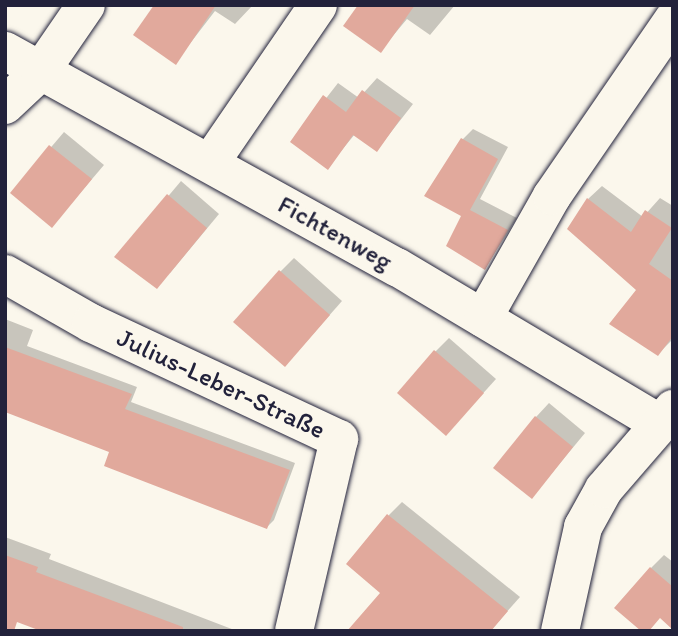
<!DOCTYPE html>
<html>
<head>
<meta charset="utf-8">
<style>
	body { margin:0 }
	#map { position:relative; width:678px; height:636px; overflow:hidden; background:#fbf7ec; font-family:Itim,sans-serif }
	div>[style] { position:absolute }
	.shadow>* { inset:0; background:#0003 }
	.building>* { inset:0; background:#e1a99c }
	.roads { filter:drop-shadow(0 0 2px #22223b) drop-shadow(0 0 2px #22223b) }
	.minor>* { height:38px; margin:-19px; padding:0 19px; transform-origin:19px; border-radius:19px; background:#fbf7ec }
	span { translate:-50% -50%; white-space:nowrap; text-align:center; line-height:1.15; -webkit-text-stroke:7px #fbf7ec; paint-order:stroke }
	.street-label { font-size:26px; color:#22223b }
	.frame { position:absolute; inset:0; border:7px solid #22223b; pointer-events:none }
</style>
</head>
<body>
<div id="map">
	<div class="shadow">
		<i style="clip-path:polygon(156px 5px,253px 5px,235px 24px,215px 11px,175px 63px)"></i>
		<i style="clip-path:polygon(360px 5px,455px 5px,430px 35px,407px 19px,381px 50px)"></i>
		<i style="clip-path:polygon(377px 78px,413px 104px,377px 150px,355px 134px,328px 167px,292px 142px,338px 83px,359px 98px)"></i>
		<i style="clip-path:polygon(473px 129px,508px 147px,480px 199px,517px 218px,485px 268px,464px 215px,463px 139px)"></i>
		<i style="clip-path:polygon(64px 132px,104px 165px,52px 226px,12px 193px)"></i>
		<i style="clip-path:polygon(181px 181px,219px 214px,170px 273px,117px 257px)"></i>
		<i style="clip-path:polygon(602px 186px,643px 217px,660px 198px,673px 206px,673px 339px,658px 354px,639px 290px,588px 199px)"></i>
		<i style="clip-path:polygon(294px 258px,342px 301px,298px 351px,280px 272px)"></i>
		<i style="clip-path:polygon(5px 319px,33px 330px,27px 346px,137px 387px,131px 402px,295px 463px,274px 520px,267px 527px,111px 451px,5px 392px)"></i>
		<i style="clip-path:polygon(449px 338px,496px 379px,459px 420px,435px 352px)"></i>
		<i style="clip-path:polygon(549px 403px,585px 433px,532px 497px,536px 417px)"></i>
		<i style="clip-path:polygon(402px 502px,520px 597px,490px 631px,382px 592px,389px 515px)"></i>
		<i style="clip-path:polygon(5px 537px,51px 554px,49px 559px,237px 631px,45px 631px,5px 616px)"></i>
		<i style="clip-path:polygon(664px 555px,673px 562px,673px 627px,661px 617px,651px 568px)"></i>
	</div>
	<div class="building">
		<i style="clip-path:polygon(154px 5px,216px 5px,176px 65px,133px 35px)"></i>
		<i style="clip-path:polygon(358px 5px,415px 5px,381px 53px,343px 26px)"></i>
		<i style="clip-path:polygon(362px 90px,401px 118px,377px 152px,353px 135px,328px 170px,290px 142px,323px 95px,346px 112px)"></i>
		<i style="clip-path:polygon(461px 138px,498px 159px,470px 210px,508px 230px,485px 270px,446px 246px,461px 216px,424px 196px)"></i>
		<i style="clip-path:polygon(49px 145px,92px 179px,52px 228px,10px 193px)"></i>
		<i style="clip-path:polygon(167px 194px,207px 228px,157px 289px,114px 257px)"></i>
		<i style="clip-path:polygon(587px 198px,631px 232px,645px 210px,672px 228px,649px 264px,673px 281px,673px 336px,658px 356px,609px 324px,636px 290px,567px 229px)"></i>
		<i style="clip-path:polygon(279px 270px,330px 315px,285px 367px,233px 322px)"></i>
		<i style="clip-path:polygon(5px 347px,132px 394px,125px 409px,290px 470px,267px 529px,104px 466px,109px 452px,5px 412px)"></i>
		<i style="clip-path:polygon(434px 350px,484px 393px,446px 436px,397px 393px)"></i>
		<i style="clip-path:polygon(535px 416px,573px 447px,532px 499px,493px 468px)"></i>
		<i style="clip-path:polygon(387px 514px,508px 611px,491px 631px,347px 631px,380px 593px,346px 564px)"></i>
		<i style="clip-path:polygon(5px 555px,38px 567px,36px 572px,183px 627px,183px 631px,41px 631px,17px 622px,14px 631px,5px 631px)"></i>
		<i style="clip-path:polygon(650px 567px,673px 587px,673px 630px,660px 618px,649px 631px,641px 631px,614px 608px)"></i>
	</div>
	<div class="roads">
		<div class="minor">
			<i style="left:5px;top:51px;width:448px;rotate:28.9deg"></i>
			<i style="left:397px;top:267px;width:305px;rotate:30.8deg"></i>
			<i style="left:5px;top:105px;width:48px;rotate:-43.3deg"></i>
			<i style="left:40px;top:72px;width:81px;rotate:-55.5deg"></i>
			<i style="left:210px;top:163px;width:191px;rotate:-55.6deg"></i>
			<i style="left:5px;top:274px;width:99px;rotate:29.7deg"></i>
			<i style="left:91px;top:323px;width:274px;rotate:25.1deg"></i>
			<i style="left:339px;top:439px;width:197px;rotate:103.2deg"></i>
			<i style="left:483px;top:318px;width:140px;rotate:-60.5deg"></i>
			<i style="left:552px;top:196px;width:214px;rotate:-55.5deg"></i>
			<i style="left:560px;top:631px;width:107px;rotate:-77.5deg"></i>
			<i style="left:583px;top:527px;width:43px;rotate:-61.1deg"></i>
			<i style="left:604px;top:489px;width:106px;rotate:-49.2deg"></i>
		</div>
	</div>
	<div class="street-label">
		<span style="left:335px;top:233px;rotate:29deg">Fichtenweg</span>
		<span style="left:221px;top:384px;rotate:25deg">Julius-Leber-Straße</span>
	</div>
	<div class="frame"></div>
</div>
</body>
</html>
